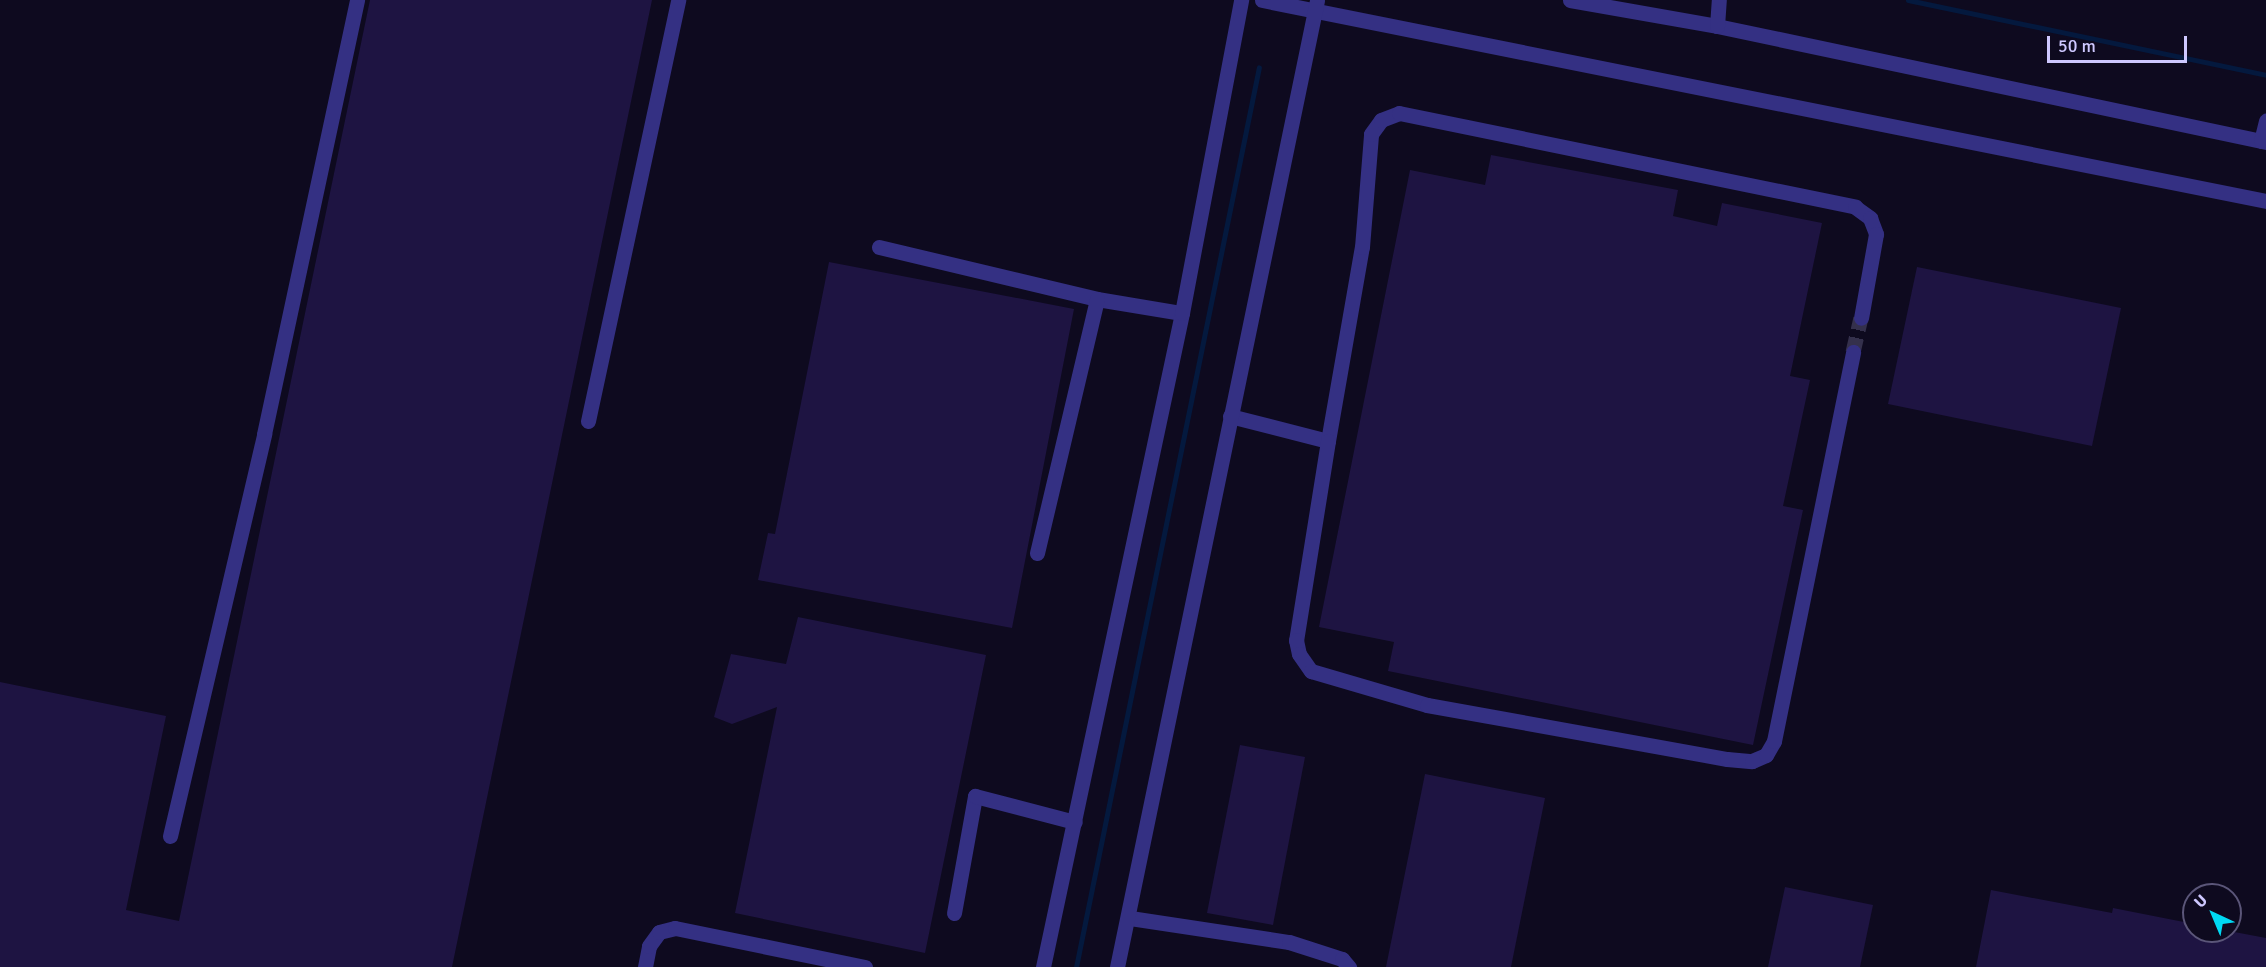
<!DOCTYPE html>
<html>
<head>
<meta charset="utf-8">
<style>
	body { margin:0 }
	#map { position:relative; width:2266px; height:967px; overflow:hidden; background:#0e0a1f; font-family:Signika,sans-serif }
	div>[style] { position:absolute }
	.stream>* { height:5px; margin:-2.5px; padding:0 2.5px; transform-origin:2.5px; border-radius:2.5px; background:#04193e }
	.building>* { inset:0; background:#1e1442 }
	.minor-tunnel>* { height:15px; margin-top:-7.5px; transform-origin:0; background:repeating-linear-gradient(90deg,#34304c 0 15px,transparent 0 23px) }
	.minor>* { height:15px; margin:-7.5px; padding:0 7.5px; transform-origin:7.5px; border-radius:7.5px; background:#343083 }
	span { translate:-50% -50%; white-space:nowrap; text-align:center; line-height:1.15; -webkit-text-stroke:6px #0e0a1f; paint-order:stroke }
	.north { position:absolute; left:2182px; top:883px; width:60px; height:60px; box-sizing:border-box; background:#0e0a1f; border:2px solid #5b5679; border-radius:50%; rotate:316deg; font-size:16px; font-weight:700; line-height:24px; text-align:center; color:#cec8ff }
	.north::after { content:''; display:block; margin:auto; width:21px; height:27px; background:#00d9f3; clip-path:polygon(50% 0,100% 100%,50% 72%,0 100%) }
	.scale { position:absolute; left:2047px; top:36px; width:140px; height:27px; box-sizing:border-box; border:3px solid #cec8ff; border-top:0; padding-left:8px; font-size:18px; line-height:21px; white-space:nowrap; color:#cec8ff; -webkit-text-stroke:4px #0e0a1f; paint-order:stroke }
</style>
</head>
<body>
<div id="map">
	<div class="stream">
		<i style="left:1908px;top:0;width:366px;rotate:11.8deg"></i>
		<i style="left:1076px;top:967px;width:918px;rotate:-78.51deg"></i>
	</div>
	<div class="building">
		<i style="clip-path:polygon(370px 0,652px 0,452px 967px,0 967px,0 682px,166px 716px,126px 910px,179px 921px)"></i>
		<i style="clip-path:polygon(1491px 155px,1678px 190px,1673px 216px,1717px 226px,1722px 203px,1822px 223px,1790px 376px,1810px 380px,1783px 506px,1803px 510px,1753px 745px,1388px 671px,1394px 642px,1319px 627px,1410px 170px,1485px 185px)"></i>
		<i style="clip-path:polygon(829px 262px,1074px 309px,1012px 628px,758px 580px,768px 533px,775px 534px)"></i>
		<i style="clip-path:polygon(1917px 267px,2121px 308px,2092px 446px,1888px 404px)"></i>
		<i style="clip-path:polygon(798px 617px,986px 655px,925px 953px,735px 913px,777px 707px,732px 724px,714px 717px,731px 654px,786px 664px)"></i>
		<i style="clip-path:polygon(1240px 745px,1305px 757px,1273px 925px,1207px 913px)"></i>
		<i style="clip-path:polygon(1425px 774px,1545px 798px,1511px 967px,1386px 967px)"></i>
		<i style="clip-path:polygon(1785px 887px,1873px 905px,1860px 967px,1768px 967px)"></i>
		<i style="clip-path:polygon(1991px 890px,2112px 913px,2113px 908px,2194px 924px,2194px 931px,2229px 931px,2266px 938px,2266px 967px,1976px 967px)"></i>
	</div>
	<div class="minor-tunnel">
		<i style="left:1853px;top:352px;width:35px;rotate:-77deg"></i>
	</div>
	<div class="minor">
		<i style="left:1262px;top:0;width:1024px;rotate:11.32deg"></i>
		<i style="left:1570px;top:0;width:149px;rotate:10deg"></i>
		<i style="left:1717px;top:26px;width:561px;rotate:11.93deg"></i>
		<i style="left:1717px;top:26px;width:26px;rotate:-86deg"></i>
		<i style="left:2261px;top:141px;width:21px;rotate:-76deg"></i>
		<i style="left:879px;top:247px;width:224px;rotate:13.4deg"></i>
		<i style="left:1097px;top:299px;width:86px;rotate:9.4deg"></i>
		<i style="left:1230px;top:416px;width:101px;rotate:14.3deg"></i>
		<i style="left:1328px;top:441px;width:197px;rotate:-80.1deg"></i>
		<i style="left:1362px;top:247px;width:113px;rotate:-85.4deg"></i>
		<i style="left:1371px;top:134px;width:17px;rotate:-54deg"></i>
		<i style="left:1381px;top:120px;width:19px;rotate:-21deg"></i>
		<i style="left:1399px;top:113px;width:466px;rotate:11.6deg"></i>
		<i style="left:1855px;top:207px;width:19px;rotate:36deg"></i>
		<i style="left:1870px;top:218px;width:17px;rotate:69deg"></i>
		<i style="left:1876px;top:234px;width:85px;rotate:100.1deg"></i>
		<i style="left:588px;top:421px;width:431px;rotate:-77.9deg"></i>
		<i style="left:1328px;top:441px;width:202px;rotate:99.1deg"></i>
		<i style="left:1296px;top:640px;width:14px;rotate:78deg"></i>
		<i style="left:1299px;top:654px;width:21px;rotate:55deg"></i>
		<i style="left:1311px;top:671px;width:121px;rotate:16.3deg"></i>
		<i style="left:1427px;top:705px;width:305px;rotate:10.2deg"></i>
		<i style="left:1727px;top:759px;width:25px;rotate:5deg"></i>
		<i style="left:1752px;top:761px;width:15px;rotate:-23deg"></i>
		<i style="left:1766px;top:755px;width:16px;rotate:-60deg"></i>
		<i style="left:1774px;top:741px;width:397px;rotate:-78.5deg"></i>
		<i style="left:1037px;top:553px;width:261px;rotate:-76.7deg"></i>
		<i style="left:170px;top:836px;width:413px;rotate:-76.8deg"></i>
		<i style="left:264px;top:434px;width:444px;rotate:-77.9deg"></i>
		<i style="left:954px;top:913px;width:119px;rotate:-79.8deg"></i>
		<i style="left:975px;top:796px;width:103px;rotate:14.6deg"></i>
		<i style="left:1130px;top:918px;width:161px;rotate:8.6deg"></i>
		<i style="left:1289px;top:942px;width:56px;rotate:17.8deg"></i>
		<i style="left:1342px;top:959px;width:11px;rotate:49deg"></i>
		<i style="left:645px;top:967px;width:21px;rotate:-79deg"></i>
		<i style="left:649px;top:946px;width:17px;rotate:-54deg"></i>
		<i style="left:659px;top:932px;width:16px;rotate:-14deg"></i>
		<i style="left:675px;top:928px;width:194px;rotate:11.6deg"></i>
		<i style="left:1043px;top:967px;width:669px;rotate:-78deg"></i>
		<i style="left:1182px;top:313px;width:319px;rotate:-79.3deg"></i>
		<i style="left:1117px;top:967px;width:987px;rotate:-78.31deg"></i>
	</div>
	<div class="north">U</div>
	<div class="scale">50 m</div>
</div>
</body>
</html>
